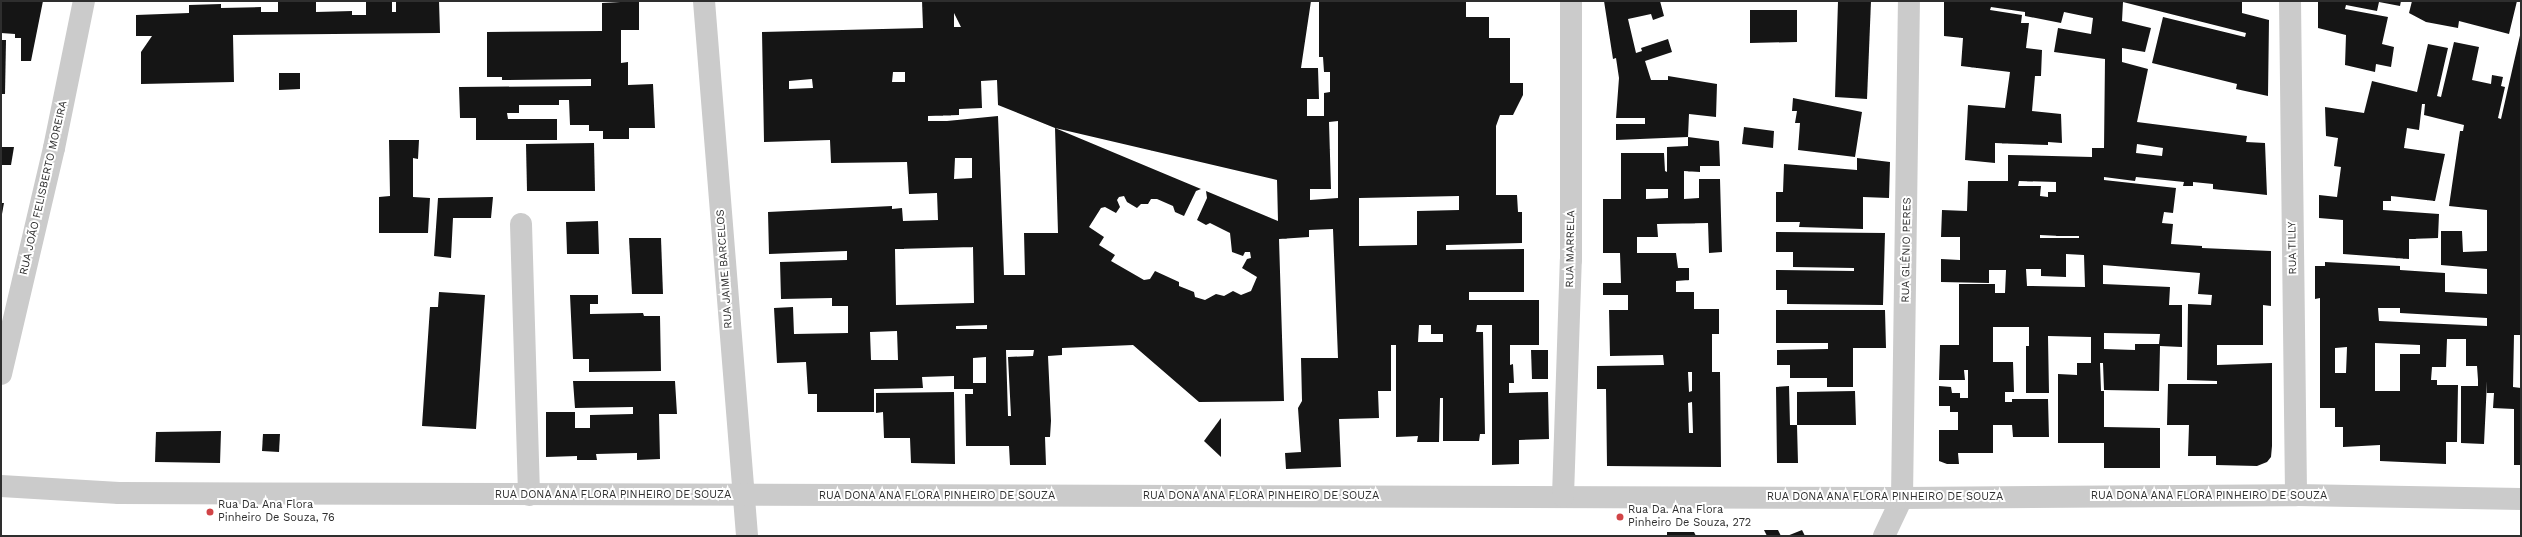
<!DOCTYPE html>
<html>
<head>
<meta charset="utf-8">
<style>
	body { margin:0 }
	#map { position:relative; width:2522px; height:537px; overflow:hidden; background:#fff; font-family:"Work Sans",sans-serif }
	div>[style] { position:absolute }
	.building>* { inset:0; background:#151515 }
	.minor>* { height:22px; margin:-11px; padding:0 11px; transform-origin:11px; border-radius:11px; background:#cbcbcb }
	.dots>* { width:11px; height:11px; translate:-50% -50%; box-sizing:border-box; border:2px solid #fff; border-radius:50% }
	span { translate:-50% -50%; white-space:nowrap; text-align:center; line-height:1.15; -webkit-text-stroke:4px #fff; paint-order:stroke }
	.street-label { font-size:11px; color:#2e2e2e }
	.poi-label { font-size:11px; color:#2e2e2e }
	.left { translate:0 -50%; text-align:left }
	.frame { position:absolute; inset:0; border:2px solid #2e2e2e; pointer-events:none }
</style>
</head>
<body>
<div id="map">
	<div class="building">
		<i style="clip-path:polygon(1px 1px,43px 1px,31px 61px,21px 61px,21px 38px,15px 38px,15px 34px,1px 33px)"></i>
		<i style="clip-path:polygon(278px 1px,316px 1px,316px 12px,352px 11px,352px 15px,366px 15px,366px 1px,392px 1px,392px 12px,396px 12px,396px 1px,439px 1px,440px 33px,233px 35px,234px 82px,141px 84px,141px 52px,152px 36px,136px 36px,136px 15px,189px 13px,189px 5px,221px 4px,221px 8px,261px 7px,261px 12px,278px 12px)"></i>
		<i style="clip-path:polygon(639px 1px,639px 30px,621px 30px,621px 63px,628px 62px,628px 85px,653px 84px,655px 128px,629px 128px,629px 139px,603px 139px,603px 131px,589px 131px,589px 125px,570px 125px,569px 100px,559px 100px,559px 105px,519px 105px,519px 113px,507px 113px,508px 119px,557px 119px,557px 140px,476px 140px,476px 118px,460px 118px,459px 87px,591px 86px,591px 79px,502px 80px,502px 77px,487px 77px,487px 32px,602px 31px,602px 3px)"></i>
		<i style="clip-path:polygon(evenodd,922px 1px,1311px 1px,1301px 68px,1318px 68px,1319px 99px,1307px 99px,1307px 116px,1324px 116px,1324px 93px,1330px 92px,1330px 72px,1324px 72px,1323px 57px,1319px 57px,1319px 1px,1466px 1px,1466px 17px,1489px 17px,1489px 38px,1510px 38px,1510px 83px,1523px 83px,1523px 95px,1513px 115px,1500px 115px,1496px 126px,1496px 195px,1517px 195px,1518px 212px,1522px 212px,1522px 243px,1446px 245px,1446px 250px,1524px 249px,1524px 292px,1469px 292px,1469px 300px,1539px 300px,1539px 345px,1510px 345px,1510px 365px,1513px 364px,1514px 383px,1509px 383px,1509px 393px,1548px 392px,1549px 439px,1519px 440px,1519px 464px,1492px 465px,1492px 325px,1477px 325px,1476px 332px,1483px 332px,1485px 434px,1480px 434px,1479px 441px,1443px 441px,1443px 398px,1440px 398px,1439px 442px,1417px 442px,1418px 436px,1396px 437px,1396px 345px,1391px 345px,1391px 391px,1378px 391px,1379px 418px,1339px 419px,1341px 467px,1286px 469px,1285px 453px,1301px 452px,1298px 408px,1302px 401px,1301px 358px,1338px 358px,1333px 229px,1309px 230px,1309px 237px,1279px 239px,1284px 401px,1199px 402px,1133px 345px,1062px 348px,1062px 355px,1048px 356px,1051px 421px,1050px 437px,1045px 437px,1046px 465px,1010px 465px,1009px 446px,966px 446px,965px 394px,973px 394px,973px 389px,954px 389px,954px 376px,922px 377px,923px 388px,874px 389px,874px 412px,817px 412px,817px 394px,808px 394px,806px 362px,777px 363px,774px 308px,793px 307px,794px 334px,848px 333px,848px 306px,832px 306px,832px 298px,781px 299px,780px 262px,847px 260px,847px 251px,769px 254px,768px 212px,892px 206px,892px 209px,902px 208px,903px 221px,938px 220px,937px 193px,909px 194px,907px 162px,831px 163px,830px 140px,764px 142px,762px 32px,923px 28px,922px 1px,954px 13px,961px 27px,954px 27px,954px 13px,922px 1px,893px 72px,905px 72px,905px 82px,892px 82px,893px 72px,922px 1px,812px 79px,813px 88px,789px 89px,789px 81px,812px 79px,922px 1px,997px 80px,998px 105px,1055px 128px,1058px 233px,1024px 233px,1025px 275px,1004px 275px,998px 116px,947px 121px,928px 121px,928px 116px,959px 115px,959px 109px,982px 108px,981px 81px,997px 80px,922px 1px,1338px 121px,1338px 198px,1310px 200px,1310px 189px,1331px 189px,1329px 122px,1338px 121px,922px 1px,1055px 128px,1277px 180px,1278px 221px,1206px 191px,1207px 198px,1197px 220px,1206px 225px,1210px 223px,1230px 233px,1232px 252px,1243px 256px,1245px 252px,1250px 252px,1251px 258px,1247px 259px,1242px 268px,1257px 277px,1251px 291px,1241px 295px,1233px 291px,1224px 296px,1216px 294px,1205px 300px,1195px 297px,1194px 292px,1179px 286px,1179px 282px,1155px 271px,1150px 279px,1144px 280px,1111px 261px,1115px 255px,1099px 245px,1104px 237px,1089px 227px,1101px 208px,1105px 207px,1116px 213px,1120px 207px,1117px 200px,1119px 197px,1124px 196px,1127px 202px,1137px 208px,1141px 204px,1148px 204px,1151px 199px,1157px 199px,1173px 206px,1175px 212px,1184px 216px,1196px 191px,1201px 189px,1055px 128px,922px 1px,955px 158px,972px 158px,972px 178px,954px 179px,955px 158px,922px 1px,1459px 196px,1459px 210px,1417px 211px,1417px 245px,1359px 246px,1359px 198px,1459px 196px,922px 1px,973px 247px,974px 303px,896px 305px,895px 249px,973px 247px,922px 1px,987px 325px,987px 329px,956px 329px,956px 326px,987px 325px,922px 1px,1419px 325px,1431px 325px,1431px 334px,1443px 334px,1443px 342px,1418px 342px,1419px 325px,922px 1px,897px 331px,898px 360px,871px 360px,870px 332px,897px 331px,922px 1px,1006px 350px,1034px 350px,1033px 356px,1008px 357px,1011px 416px,1008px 416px,1006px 350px,922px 1px,986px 357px,986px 383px,973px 383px,973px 358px,986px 357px)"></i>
		<i style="clip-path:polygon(1604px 1px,1660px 1px,1664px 16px,1653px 20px,1651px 14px,1628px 19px,1636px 53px,1642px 51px,1641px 48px,1668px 39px,1672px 52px,1645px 61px,1651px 80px,1668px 80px,1668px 76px,1717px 84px,1716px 117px,1689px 114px,1688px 137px,1616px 140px,1616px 124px,1645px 124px,1645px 118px,1616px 118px,1619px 78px,1616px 58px,1613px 59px)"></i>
		<i style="clip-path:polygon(1838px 1px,1871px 1px,1867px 99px,1835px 97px)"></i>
		<i style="clip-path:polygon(evenodd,1944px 1px,2242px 1px,2242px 13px,2269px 20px,2268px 96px,2236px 89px,2237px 84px,2152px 63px,2163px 17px,2245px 37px,2246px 33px,2123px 2px,2122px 21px,2151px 28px,2145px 52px,2122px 48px,2122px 62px,2148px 69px,2137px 122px,2247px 136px,2246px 142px,2265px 143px,2267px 195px,2213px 189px,2213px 184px,2193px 182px,2193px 186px,2183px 186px,2184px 182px,2136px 177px,2135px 181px,2104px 177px,2104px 180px,2176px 188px,2173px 213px,2164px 212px,2162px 223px,2173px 224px,2171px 244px,2202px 246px,2202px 248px,2271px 251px,2271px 306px,2263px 305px,2263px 345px,2217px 345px,2217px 365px,2272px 363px,2272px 446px,2271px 457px,2267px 462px,2257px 466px,2216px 465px,2216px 456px,2188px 456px,2189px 425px,2167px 425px,2168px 384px,2217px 384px,2217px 381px,2187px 380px,2188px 304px,2211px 305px,2212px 295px,2198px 294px,2200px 273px,2103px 265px,2103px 284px,2170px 287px,2169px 305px,2182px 305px,2182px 347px,2160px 346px,2159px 391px,2104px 390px,2103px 363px,2100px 363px,2101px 391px,2104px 391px,2104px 427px,2160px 428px,2160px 468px,2104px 468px,2104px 443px,2058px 443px,2058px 374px,2077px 375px,2077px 363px,2091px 363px,2091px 337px,2048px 336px,2049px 393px,2026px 393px,2026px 346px,2029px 346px,2029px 327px,1993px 327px,1993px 362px,2013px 362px,2014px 392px,2005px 392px,2005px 402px,2012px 402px,2012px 399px,2048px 399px,2049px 437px,2013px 437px,2012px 425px,1993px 425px,1993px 453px,1958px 453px,1959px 464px,1947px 464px,1939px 461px,1939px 430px,1958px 430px,1958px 412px,1950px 412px,1950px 406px,1939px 406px,1939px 386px,1951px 387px,1952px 393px,1960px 393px,1960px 398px,1968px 398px,1968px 370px,1964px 370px,1965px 380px,1939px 380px,1940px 345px,1959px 345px,1959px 284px,1995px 284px,1995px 293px,2005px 293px,2006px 270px,1989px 270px,1989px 283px,1941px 282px,1941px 259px,1960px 260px,1960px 237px,1941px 237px,1942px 210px,1967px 211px,1968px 181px,2008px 181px,2008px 155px,2092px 157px,2092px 148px,2104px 148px,2105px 59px,2054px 52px,2058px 28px,2091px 34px,2093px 18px,2064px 12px,2061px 23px,2025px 16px,2025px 12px,1991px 7px,1990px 10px,2022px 15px,2021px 23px,2029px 23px,2026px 48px,2042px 50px,2041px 76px,2035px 76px,2032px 111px,2061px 114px,2062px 143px,2048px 142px,2048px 145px,1995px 143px,1995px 163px,1965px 160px,1968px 105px,2005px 108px,2010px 72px,1961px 66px,1963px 38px,1944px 36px,1944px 1px,2137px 144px,2163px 148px,2162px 156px,2136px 153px,2137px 144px,1944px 1px,2019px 181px,2056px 182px,2056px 192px,2048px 192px,2048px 197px,2040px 196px,2041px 186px,2018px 186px,2019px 181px,1944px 1px,2040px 235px,2061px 236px,2079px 236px,2079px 238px,2040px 238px,2040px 235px,1944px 1px,2066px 254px,2084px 255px,2085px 287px,2027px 286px,2026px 269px,2041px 269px,2041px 276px,2066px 277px,2066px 254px,1944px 1px,2104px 333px,2160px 334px,2159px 344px,2135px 344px,2135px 350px,2104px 349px,2104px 333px)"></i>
		<i style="clip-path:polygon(2318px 1px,2401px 1px,2400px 6px,2379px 2px,2377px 11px,2346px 5px,2345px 9px,2388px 17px,2382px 44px,2394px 47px,2391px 67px,2376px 64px,2375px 72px,2345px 65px,2346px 35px,2318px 28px)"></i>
		<i style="clip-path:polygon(2412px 1px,2517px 1px,2509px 34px,2459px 21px,2458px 28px,2426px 22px,2409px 13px)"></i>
		<i style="clip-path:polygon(1750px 10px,1797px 10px,1797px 42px,1750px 43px)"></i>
		<i style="clip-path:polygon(evenodd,2521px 31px,2521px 335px,2514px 335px,2513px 387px,2521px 388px,2521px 465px,2514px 465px,2514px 409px,2493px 408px,2494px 393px,2486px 393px,2487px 381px,2484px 444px,2461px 443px,2461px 386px,2478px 386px,2478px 380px,2477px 366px,2466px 366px,2466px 339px,2447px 339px,2446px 367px,2432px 367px,2431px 380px,2437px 380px,2437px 385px,2458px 385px,2457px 442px,2446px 442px,2446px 464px,2380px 461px,2380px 445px,2343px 447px,2343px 427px,2335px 427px,2335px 408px,2320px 408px,2320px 298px,2315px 299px,2315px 266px,2325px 266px,2325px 262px,2400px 266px,2400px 270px,2445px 273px,2445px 292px,2487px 294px,2487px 269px,2441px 265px,2441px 231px,2462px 231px,2463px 252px,2487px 251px,2487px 210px,2449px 206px,2460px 131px,2463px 131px,2464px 125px,2424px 115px,2425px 104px,2422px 104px,2419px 130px,2407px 128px,2404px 148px,2445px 154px,2435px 201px,2391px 196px,2391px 201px,2383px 201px,2383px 210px,2439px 214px,2438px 238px,2409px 239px,2409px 259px,2343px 254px,2343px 220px,2319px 218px,2319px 195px,2337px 197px,2341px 167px,2334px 166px,2338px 138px,2326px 136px,2325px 107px,2364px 113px,2372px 81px,2417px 92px,2428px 44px,2448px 48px,2437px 96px,2441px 97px,2454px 42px,2479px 47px,2472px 80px,2491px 84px,2492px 75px,2503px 77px,2501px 86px,2505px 87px,2498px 118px,2501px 119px,2521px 31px,2378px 308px,2400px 308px,2400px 313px,2487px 318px,2487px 326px,2379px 321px,2378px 308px,2521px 31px,2375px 343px,2420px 345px,2420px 354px,2400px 354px,2400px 391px,2375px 391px,2375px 343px,2521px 31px,2347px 347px,2346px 373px,2335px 373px,2335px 348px,2347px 347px)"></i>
		<i style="clip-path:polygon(1px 40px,6px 40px,5px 94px,1px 94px)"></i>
		<i style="clip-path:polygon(279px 73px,300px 73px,300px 89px,279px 90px)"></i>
		<i style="clip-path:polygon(1793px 98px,1862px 112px,1855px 157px,1798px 150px,1800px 123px,1795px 123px,1797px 111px,1792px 111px)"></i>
		<i style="clip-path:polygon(1744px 127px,1774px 131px,1773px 148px,1742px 144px)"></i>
		<i style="clip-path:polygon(evenodd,1688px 137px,1719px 141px,1720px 166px,1700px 166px,1700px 172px,1684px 171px,1684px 199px,1699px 198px,1699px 179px,1720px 179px,1722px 252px,1709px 253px,1708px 223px,1657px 224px,1658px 237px,1637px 237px,1637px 253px,1676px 253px,1678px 268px,1689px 268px,1689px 280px,1676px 281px,1676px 292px,1694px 292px,1694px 309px,1719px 309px,1719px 334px,1712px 334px,1712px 372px,1720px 372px,1721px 467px,1607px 466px,1606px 389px,1597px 389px,1597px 366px,1664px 365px,1663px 355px,1610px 356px,1609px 310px,1628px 310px,1628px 295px,1603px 295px,1603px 283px,1621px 283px,1620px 253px,1603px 253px,1603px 199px,1621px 199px,1621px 153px,1664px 153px,1665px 171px,1667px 172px,1667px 147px,1688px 146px,1688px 137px,1646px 189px,1668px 189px,1668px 198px,1646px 199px,1646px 189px,1688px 137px,1688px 372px,1692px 372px,1692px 391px,1689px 392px,1688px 372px,1688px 137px,1692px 402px,1693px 433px,1689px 433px,1688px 403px,1692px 402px)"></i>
		<i style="clip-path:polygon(389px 140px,419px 140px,418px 159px,413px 158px,413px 197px,430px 198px,428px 233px,379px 233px,379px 197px,390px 196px)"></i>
		<i style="clip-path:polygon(594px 143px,595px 191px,527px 191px,526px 144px)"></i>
		<i style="clip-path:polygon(1px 147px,14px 147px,11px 165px,1px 165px)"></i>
		<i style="clip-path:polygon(1857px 158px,1890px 162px,1889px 198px,1863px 197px,1863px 229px,1799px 227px,1800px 222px,1776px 222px,1776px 192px,1783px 192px,1784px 164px,1857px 170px)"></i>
		<i style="clip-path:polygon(493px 197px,491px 218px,453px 218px,451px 258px,434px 256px,438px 198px)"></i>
		<i style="clip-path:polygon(1px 203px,4px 203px,2px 214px,1px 214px)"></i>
		<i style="clip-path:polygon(598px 221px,599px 254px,567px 254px,566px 222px)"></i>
		<i style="clip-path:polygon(1776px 232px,1885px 233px,1883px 305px,1787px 304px,1787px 290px,1776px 290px,1776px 270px,1854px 271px,1854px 268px,1793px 267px,1793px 252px,1776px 252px)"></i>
		<i style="clip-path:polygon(629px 238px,661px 238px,663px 294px,632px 294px)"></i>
		<i style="clip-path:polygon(439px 292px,485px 295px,476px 429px,422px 426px,430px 307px,438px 307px)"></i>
		<i style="clip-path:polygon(570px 295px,598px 295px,598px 304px,590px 304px,590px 314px,643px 313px,644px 316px,660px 316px,661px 371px,589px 372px,589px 359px,573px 359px)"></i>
		<i style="clip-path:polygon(1776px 310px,1885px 310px,1886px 348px,1853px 348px,1853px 387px,1827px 387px,1827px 378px,1790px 378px,1790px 365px,1777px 365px,1777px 350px,1828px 349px,1828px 343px,1776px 343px)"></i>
		<i style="clip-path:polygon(1531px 350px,1548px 350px,1548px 379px,1532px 379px)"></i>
		<i style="clip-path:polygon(573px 381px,675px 381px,677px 414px,659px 414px,660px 459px,637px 460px,637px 453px,596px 454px,597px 460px,577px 460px,577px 456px,546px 457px,546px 412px,575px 412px,575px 428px,590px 428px,590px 415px,633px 414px,633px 407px,575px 408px)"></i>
		<i style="clip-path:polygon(1789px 386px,1790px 425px,1797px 425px,1797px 392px,1855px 391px,1856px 425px,1797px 425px,1798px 463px,1777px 463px,1776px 387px)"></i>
		<i style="clip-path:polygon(954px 392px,955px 464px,911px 463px,910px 438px,884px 438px,883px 412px,876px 413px,876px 393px)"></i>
		<i style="clip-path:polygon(1221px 418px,1221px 457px,1204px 441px)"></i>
		<i style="clip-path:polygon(221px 431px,220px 463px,155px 462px,156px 432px)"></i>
		<i style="clip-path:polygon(263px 434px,280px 434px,279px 452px,262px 451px)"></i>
		<i style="clip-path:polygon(1764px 530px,1778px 530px,1781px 536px,1767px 536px)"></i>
		<i style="clip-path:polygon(1802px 530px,1805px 536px,1787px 536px)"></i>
		<i style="clip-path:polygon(1667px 532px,1694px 532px,1696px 536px,1667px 536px)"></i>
	</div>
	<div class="minor">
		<i style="left:704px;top:1px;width:537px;rotate:85.4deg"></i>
		<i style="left:2290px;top:1px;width:494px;rotate:89.3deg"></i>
		<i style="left:521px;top:224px;width:271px;rotate:88.3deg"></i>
		<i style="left:1px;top:374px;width:232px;rotate:-76.8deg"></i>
		<i style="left:54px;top:148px;width:150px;rotate:-78.5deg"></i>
		<i style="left:1px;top:486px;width:118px;rotate:3.4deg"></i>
		<i style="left:119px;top:493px;width:1783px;rotate:0.16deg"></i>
		<i style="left:1902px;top:498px;width:394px;rotate:-0.4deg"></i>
		<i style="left:2296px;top:495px;width:225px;rotate:1deg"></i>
		<i style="left:1563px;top:496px;width:236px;rotate:-88.1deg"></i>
		<i style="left:1571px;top:260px;width:259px;rotate:-90deg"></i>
		<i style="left:1884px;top:536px;width:42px;rotate:-64.7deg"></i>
		<i style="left:1902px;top:498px;width:497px;rotate:-89.2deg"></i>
	</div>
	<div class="dots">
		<i style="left:210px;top:512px;background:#d14447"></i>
		<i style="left:1620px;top:517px;background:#d14447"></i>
	</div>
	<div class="street-label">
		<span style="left:44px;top:188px;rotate:-77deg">RUA JOÃO FELISBERTO MOREIRA</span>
		<span style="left:2293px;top:248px;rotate:-91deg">RUA TILLY</span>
		<span style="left:1571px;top:249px;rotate:-89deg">RUA MARRELA</span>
		<span style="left:1907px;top:250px;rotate:-89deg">RUA GLÊNIO PERES</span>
		<span style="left:725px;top:269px;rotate:-94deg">RUA JAIME BARCELOS</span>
		<span style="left:613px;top:495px">RUA DONA ANA FLORA PINHEIRO DE SOUZA</span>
		<span style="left:937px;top:496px">RUA DONA ANA FLORA PINHEIRO DE SOUZA</span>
		<span style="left:1261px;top:496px">RUA DONA ANA FLORA PINHEIRO DE SOUZA</span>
		<span style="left:2209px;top:496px">RUA DONA ANA FLORA PINHEIRO DE SOUZA</span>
		<span style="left:1885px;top:497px">RUA DONA ANA FLORA PINHEIRO DE SOUZA</span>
	</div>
	<div class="poi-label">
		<span class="left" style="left:218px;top:512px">Rua Da. Ana Flora<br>Pinheiro De Souza, 76</span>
		<span class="left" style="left:1628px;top:517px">Rua Da. Ana Flora<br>Pinheiro De Souza, 272</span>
	</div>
	<div class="frame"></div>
</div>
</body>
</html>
